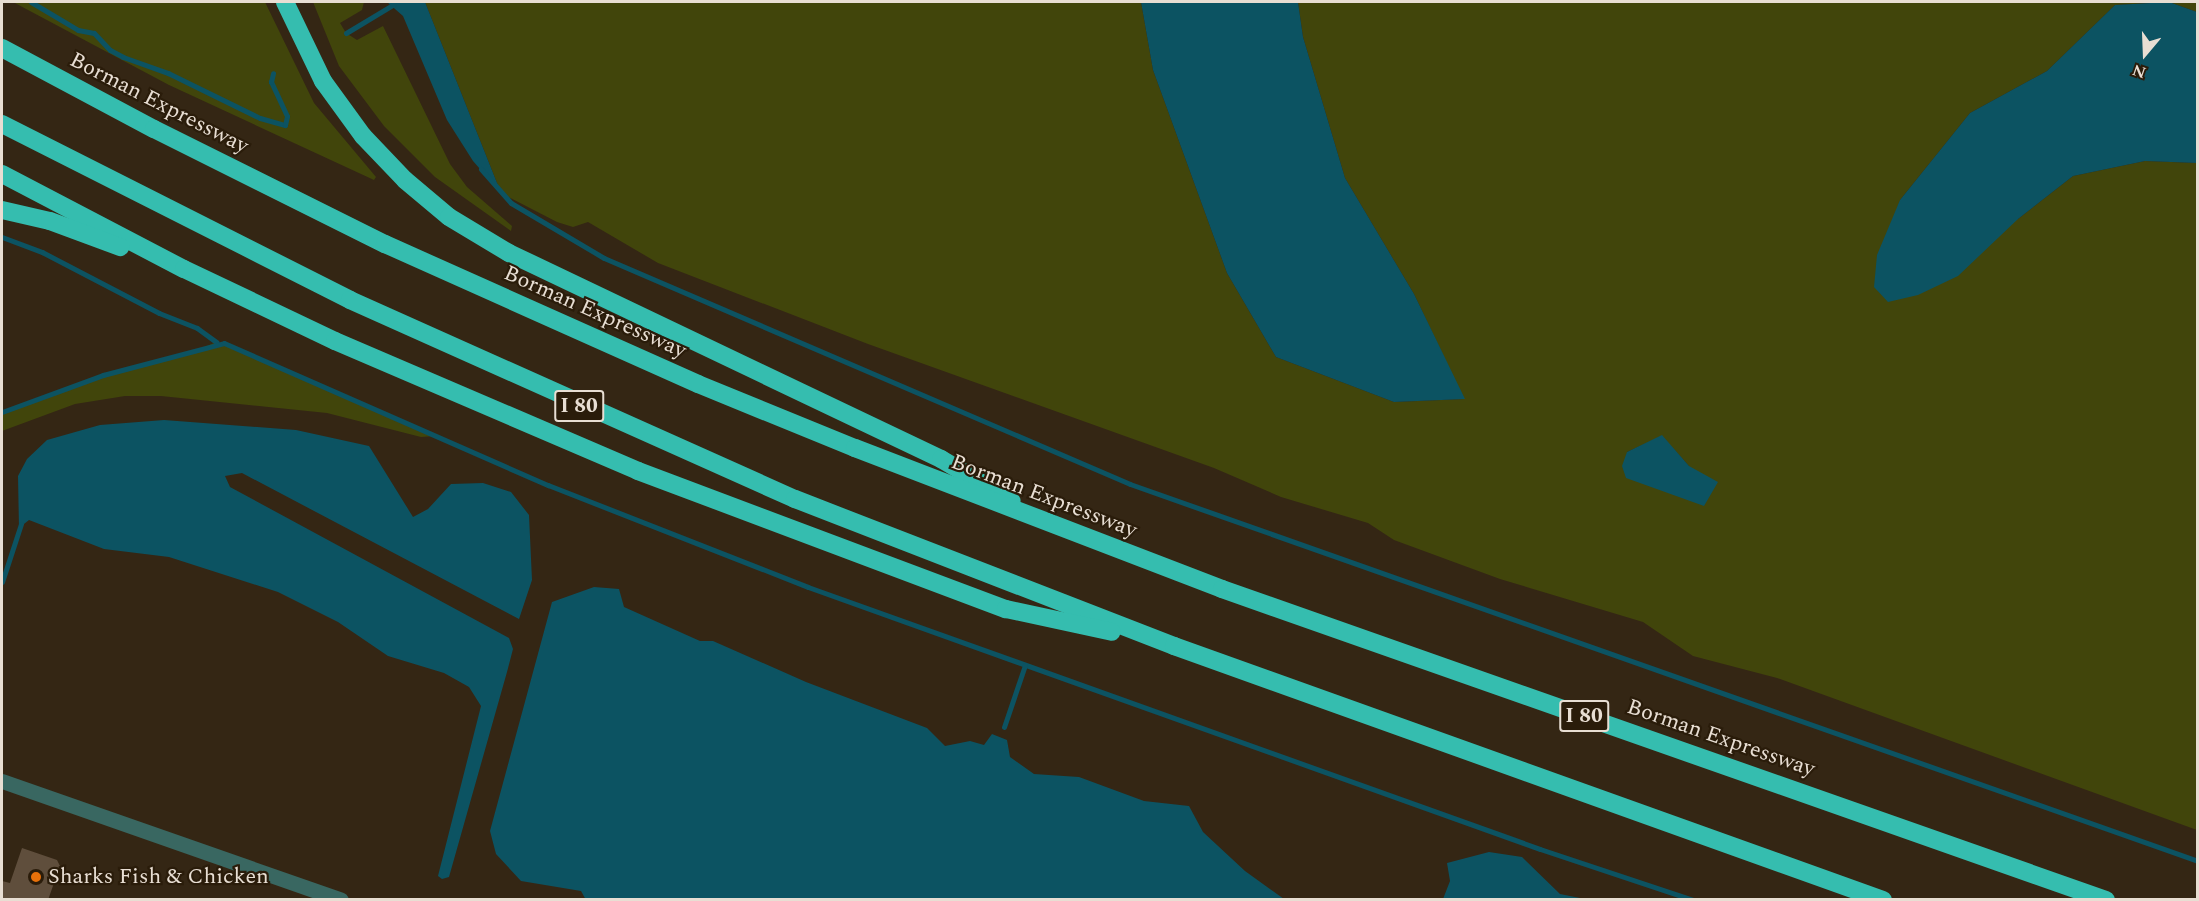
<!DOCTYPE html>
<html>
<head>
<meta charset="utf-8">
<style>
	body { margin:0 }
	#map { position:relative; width:2199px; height:901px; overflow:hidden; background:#342614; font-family:Spectral,serif }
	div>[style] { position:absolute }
	.green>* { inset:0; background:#41450b }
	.water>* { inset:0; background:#0c5362 }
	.stream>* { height:5px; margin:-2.5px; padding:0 2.5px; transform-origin:2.5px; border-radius:2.5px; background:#0c5362 }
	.building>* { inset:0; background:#5f4e3c }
	.minor>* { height:15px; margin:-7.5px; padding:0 7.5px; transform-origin:7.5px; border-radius:7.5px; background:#396761 }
	.highway>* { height:18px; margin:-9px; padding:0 9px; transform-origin:9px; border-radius:9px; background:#35bdaf }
	.dots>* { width:16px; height:16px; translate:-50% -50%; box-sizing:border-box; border:3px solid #2a1c0a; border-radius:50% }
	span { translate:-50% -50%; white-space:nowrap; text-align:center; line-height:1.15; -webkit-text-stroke:4.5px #2a1c0a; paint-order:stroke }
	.shield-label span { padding:2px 4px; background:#2a1c0a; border:2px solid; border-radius:4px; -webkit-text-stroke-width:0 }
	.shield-label { font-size:21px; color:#e8ded3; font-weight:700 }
	.street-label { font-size:22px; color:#e8ded3 }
	.poi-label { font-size:22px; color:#e8ded3 }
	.left { translate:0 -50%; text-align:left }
	.frame { position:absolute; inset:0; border:3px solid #e8ded3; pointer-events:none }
	.north { position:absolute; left:2115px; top:24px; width:60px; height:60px; -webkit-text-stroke:4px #2a1c0a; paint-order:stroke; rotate:199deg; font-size:16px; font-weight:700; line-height:24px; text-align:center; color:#e8ded3 }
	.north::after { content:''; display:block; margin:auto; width:21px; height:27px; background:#e8ded3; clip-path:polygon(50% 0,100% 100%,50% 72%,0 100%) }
</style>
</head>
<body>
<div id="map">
	<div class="green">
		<i style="clip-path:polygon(13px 2px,265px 2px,314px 103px,376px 177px,374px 180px,169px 85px)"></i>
		<i style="clip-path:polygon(313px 2px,364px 2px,362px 10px,340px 23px,346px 33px,357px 40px,383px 26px,450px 164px,467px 187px,512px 226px,511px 231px,435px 177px,384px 126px,339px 66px)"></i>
		<i style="clip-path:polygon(evenodd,425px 2px,1141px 2px,1153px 70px,1227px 273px,1276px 357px,1394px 402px,1464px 399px,1414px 294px,1345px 178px,1303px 37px,1298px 2px,2197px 2px,2197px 12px,2169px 2px,2115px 5px,2047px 71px,1970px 113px,1900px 200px,2018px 219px,2073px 176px,2145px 161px,2197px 163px,2197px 830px,1777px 678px,1693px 656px,1643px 622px,1500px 579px,1394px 540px,1368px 523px,1281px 497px,1214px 468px,868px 344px,658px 263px,588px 222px,573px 227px,557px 222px,501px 193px,425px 2px,1662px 436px,1689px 466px,1627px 452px,1662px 436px)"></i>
		<i style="clip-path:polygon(216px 342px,285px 370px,435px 436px,421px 437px,327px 413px,161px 396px,125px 396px,75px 404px,2px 431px,2px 412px,75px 384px,184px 356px)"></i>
	</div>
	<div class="water">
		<i style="clip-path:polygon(387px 2px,425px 2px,501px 193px,473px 161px,447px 120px,403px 16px)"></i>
		<i style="clip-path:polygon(1141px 2px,1298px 2px,1303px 37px,1345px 178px,1414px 294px,1465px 399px,1394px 402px,1276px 357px,1227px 273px,1153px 70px)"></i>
		<i style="clip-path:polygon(2169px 2px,2197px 12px,2197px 163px,2145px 161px,2073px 176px,2018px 219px,1958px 276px,1918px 295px,1888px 302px,1874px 287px,1877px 255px,1900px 200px,1970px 113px,2047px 71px,2115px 5px)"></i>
		<i style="clip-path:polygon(164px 420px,296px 430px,369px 446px,413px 517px,428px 509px,451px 484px,483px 483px,511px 492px,529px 515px,532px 580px,519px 619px,242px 473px,225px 476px,230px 487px,509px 638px,513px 649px,507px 672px,449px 877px,442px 879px,438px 876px,481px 706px,469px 687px,444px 673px,388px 656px,338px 622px,278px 592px,169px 557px,104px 549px,29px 520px,19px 528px,18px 476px,27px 459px,47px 440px,100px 425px)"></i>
		<i style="clip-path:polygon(1662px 435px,1689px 466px,1718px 482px,1704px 506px,1626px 478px,1622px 466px,1627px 452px)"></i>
		<i style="clip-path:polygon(594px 587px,619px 589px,624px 607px,700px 641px,713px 641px,806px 682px,927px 728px,945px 746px,970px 741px,984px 745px,992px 734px,1007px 740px,1010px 757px,1034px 774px,1079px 777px,1144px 801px,1189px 806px,1203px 832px,1245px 871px,1284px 899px,586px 900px,581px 891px,521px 881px,496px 854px,490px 831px,552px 602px)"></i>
		<i style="clip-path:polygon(1489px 852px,1522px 857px,1560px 894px,1585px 899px,1443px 899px,1450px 881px,1447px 863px)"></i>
	</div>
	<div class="stream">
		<i style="left:31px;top:2px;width:55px;rotate:30.8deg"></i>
		<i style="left:78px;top:30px;width:16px;rotate:11deg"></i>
		<i style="left:94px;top:33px;width:23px;rotate:47deg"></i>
		<i style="left:110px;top:50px;width:15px;rotate:28deg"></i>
		<i style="left:123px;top:57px;width:48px;rotate:19.6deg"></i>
		<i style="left:168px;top:73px;width:102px;rotate:26.1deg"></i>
		<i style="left:260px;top:118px;width:26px;rotate:16deg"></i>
		<i style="left:285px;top:125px;width:9px;rotate:-77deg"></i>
		<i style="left:287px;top:116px;width:38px;rotate:-115deg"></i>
		<i style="left:271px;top:82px;width:9px;rotate:-77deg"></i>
		<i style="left:346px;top:33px;width:56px;rotate:-31.1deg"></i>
		<i style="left:481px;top:169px;width:45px;rotate:48.6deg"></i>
		<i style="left:511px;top:203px;width:108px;rotate:30.6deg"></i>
		<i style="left:604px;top:258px;width:572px;rotate:23.25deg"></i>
		<i style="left:1130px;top:484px;width:1133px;rotate:19.44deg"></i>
		<i style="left:2px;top:237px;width:43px;rotate:20.6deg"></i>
		<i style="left:42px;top:252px;width:132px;rotate:27.5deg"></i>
		<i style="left:159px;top:313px;width:41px;rotate:21.5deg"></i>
		<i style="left:197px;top:328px;width:24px;rotate:36deg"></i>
		<i style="left:2px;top:412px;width:108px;rotate:-20.1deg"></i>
		<i style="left:103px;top:375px;width:125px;rotate:-14.8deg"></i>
		<i style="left:224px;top:343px;width:354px;rotate:23.7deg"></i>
		<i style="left:548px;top:485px;width:279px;rotate:21.4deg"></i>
		<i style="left:808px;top:587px;width:777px;rotate:19.69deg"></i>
		<i style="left:1540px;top:849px;width:161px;rotate:18.4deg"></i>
		<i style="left:2px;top:582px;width:61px;rotate:-71.9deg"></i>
		<i style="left:1004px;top:727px;width:65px;rotate:-71.3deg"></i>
	</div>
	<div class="building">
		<i style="clip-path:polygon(22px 848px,57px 860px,60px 866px,48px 900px,2px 900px,2px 881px,10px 883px)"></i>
	</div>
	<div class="minor">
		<i style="left:2px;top:781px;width:359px;rotate:19.3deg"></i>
	</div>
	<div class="highway">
		<i style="left:285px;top:2px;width:88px;rotate:64.3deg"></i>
		<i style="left:323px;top:81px;width:68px;rotate:54deg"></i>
		<i style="left:363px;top:136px;width:61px;rotate:46.3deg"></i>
		<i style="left:405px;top:180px;width:57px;rotate:40.1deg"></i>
		<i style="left:449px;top:217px;width:70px;rotate:31deg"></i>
		<i style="left:509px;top:253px;width:479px;rotate:25.5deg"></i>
		<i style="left:941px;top:459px;width:82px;rotate:30.6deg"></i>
		<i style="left:2px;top:48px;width:172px;rotate:28.1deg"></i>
		<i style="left:154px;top:129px;width:258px;rotate:26.5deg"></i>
		<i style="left:385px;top:244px;width:343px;rotate:24.1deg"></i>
		<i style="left:698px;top:384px;width:170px;rotate:22.2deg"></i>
		<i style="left:855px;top:448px;width:393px;rotate:21deg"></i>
		<i style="left:1222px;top:589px;width:937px;rotate:19.38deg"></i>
		<i style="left:2px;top:124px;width:390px;rotate:26.8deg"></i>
		<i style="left:350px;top:300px;width:487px;rotate:24.1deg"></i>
		<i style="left:795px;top:499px;width:407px;rotate:21.2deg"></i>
		<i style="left:1174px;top:646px;width:753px;rotate:19.71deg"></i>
		<i style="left:2px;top:174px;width:205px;rotate:27.6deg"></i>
		<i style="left:184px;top:269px;width:167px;rotate:25.5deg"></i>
		<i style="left:335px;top:341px;width:330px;rotate:23.2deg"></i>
		<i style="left:638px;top:471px;width:393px;rotate:20.6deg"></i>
		<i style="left:1006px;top:609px;width:108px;rotate:12.2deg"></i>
		<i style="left:2px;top:210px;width:49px;rotate:12.9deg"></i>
		<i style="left:50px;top:221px;width:75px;rotate:20.4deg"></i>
	</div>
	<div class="dots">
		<i style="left:36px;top:877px;background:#e8710a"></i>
	</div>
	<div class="shield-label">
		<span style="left:579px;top:406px">I 80</span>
		<span style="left:1584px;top:716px">I 80</span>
	</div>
	<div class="street-label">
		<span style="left:159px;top:103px;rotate:27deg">Borman Expressway</span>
		<span style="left:595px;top:312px;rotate:24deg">Borman Expressway</span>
		<span style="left:1044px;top:496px;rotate:21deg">Borman Expressway</span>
		<span style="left:1721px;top:738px;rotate:19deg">Borman Expressway</span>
	</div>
	<div class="poi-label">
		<span class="left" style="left:48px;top:877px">Sharks Fish &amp; Chicken</span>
	</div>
	<div class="frame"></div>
	<div class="north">N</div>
</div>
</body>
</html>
